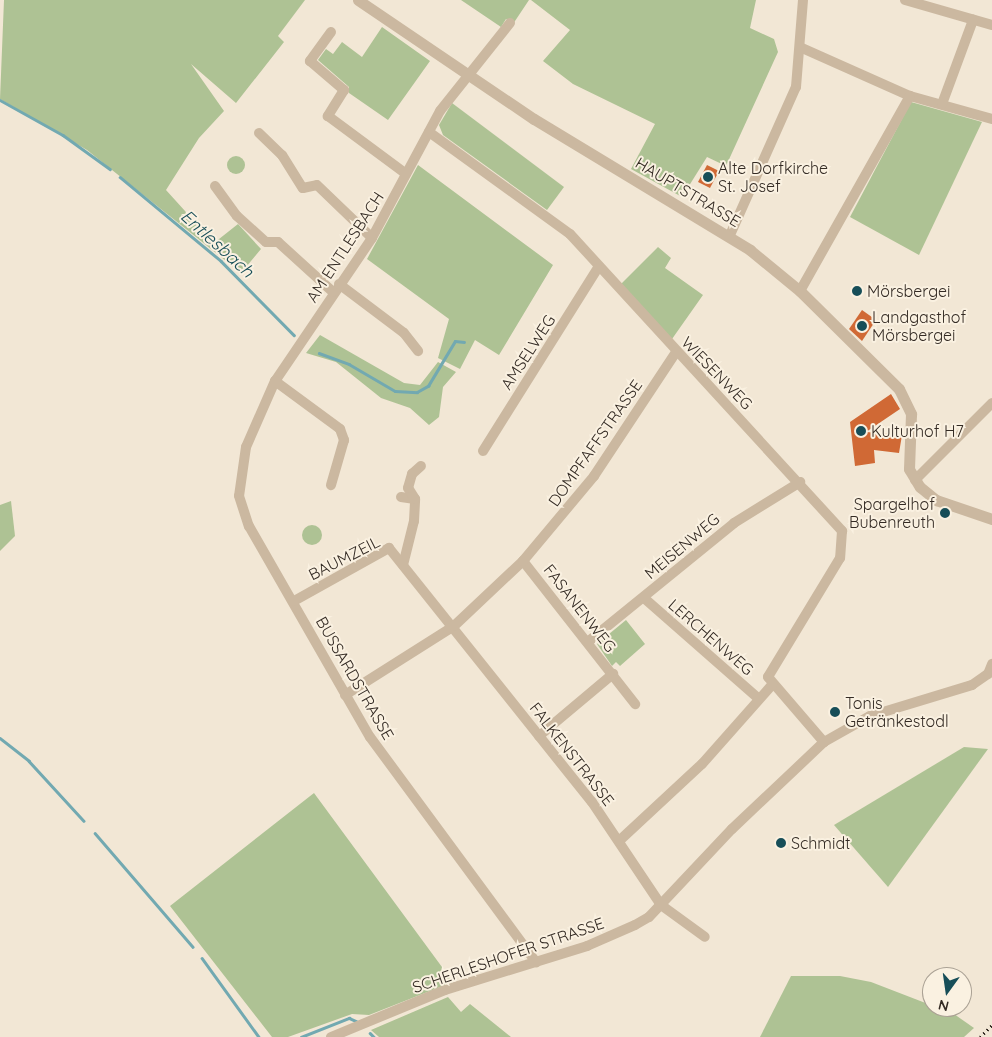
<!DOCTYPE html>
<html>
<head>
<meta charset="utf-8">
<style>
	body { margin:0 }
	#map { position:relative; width:992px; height:1037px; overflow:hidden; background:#f2e7d5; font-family:Quicksand,sans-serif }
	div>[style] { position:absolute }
	.green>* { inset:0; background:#aec294 }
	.round { border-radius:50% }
	.stream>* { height:2.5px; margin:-1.25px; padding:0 1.25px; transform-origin:1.25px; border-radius:1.25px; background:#72a9b1 }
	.building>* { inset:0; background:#d06935 }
	.minor>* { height:10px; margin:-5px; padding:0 5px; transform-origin:5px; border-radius:5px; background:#cbb8a0 }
	.tertiary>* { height:11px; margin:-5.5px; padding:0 5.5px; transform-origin:5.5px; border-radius:5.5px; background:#cbb8a0 }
	.rail>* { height:2.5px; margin-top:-1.25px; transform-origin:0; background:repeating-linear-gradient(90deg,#342b24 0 1px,transparent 0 5px) }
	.dots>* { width:14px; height:14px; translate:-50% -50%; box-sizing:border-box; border:2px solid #faf1e1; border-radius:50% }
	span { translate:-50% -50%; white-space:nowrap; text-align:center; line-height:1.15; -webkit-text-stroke:4px #faf1e1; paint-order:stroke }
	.poi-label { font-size:16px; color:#342b24 }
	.left { translate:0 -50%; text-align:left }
	.right { translate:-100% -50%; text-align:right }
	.street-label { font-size:16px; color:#342b24 }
	.water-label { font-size:18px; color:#174e58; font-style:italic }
	.north { position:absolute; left:922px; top:967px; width:50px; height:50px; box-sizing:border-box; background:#faf1e1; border:1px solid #aba295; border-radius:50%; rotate:194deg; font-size:14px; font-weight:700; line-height:20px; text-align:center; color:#342b24 }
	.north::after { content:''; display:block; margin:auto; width:18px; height:22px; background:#174e58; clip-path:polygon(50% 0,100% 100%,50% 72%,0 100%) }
</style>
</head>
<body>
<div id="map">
	<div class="green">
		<i style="clip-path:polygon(4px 0,305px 0,278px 36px,284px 42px,236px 103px,191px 64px,224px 111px,199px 138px,166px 190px,214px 243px,238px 224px,261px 249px,241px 273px,87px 150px,0 99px)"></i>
		<i style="clip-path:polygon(461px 0,529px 0,513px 24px,506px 19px,501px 27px)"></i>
		<i style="clip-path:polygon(531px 0,756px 0,750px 28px,774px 39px,778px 52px,726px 166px,707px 157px,682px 197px,631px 169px,655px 124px,573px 84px,543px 61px,570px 30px)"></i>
		<i style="clip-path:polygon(382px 27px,430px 61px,388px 120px,349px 93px,349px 87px,318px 60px,326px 49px,333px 54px,342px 42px,362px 57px)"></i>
		<i style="clip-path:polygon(911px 102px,982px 122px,919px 255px,850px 217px)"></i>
		<i style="clip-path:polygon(452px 103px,564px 187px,547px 210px,443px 135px,439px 125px)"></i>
		<i class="round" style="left:227px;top:156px;width:18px;height:18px"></i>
		<i style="clip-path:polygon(418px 165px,553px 265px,499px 355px,475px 340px,460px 369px,438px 358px,449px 319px,367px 259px)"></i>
		<i style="clip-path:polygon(658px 247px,671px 258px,665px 268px,703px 295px,672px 339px,620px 285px)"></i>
		<i style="clip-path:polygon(320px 335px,404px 383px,420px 385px,438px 362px,456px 372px,443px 387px,439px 417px,429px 425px,410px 408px,381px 398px,336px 362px,306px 353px)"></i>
		<i style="clip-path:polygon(11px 501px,15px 536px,0 551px,0 505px)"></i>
		<i class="round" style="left:302px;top:525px;width:20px;height:20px"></i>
		<i style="clip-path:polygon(626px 620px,645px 644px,620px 666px,616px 662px,612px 666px,597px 644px)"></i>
		<i style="clip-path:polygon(964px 747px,988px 749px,888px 887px,834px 825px)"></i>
		<i style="clip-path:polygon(314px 793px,453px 982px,369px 1015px,352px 1014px,288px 1037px,272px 1037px,170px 906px)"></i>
		<i style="clip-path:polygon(791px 976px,840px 976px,871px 982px,954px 1014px,974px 1028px,964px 1037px,760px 1037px)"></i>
		<i style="clip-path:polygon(448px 997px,461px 1012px,470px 1004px,511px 1037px,379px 1037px,371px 1030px)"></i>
	</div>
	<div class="stream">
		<i style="left:0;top:100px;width:72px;rotate:29.1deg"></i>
		<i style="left:63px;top:135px;width:58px;rotate:35.9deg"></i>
		<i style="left:120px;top:177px;width:131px;rotate:39.7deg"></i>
		<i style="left:221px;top:261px;width:104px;rotate:45.4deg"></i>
		<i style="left:319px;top:353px;width:32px;rotate:20deg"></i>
		<i style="left:349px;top:364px;width:53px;rotate:30.4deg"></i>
		<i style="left:395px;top:391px;width:22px;rotate:3deg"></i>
		<i style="left:417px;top:392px;width:13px;rotate:-29deg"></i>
		<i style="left:428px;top:386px;width:52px;rotate:-59deg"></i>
		<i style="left:455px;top:341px;width:9px;rotate:6deg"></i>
		<i style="left:0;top:738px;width:37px;rotate:38deg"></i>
		<i style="left:29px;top:761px;width:81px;rotate:47.5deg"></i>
		<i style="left:95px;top:833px;width:150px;rotate:49.3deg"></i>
		<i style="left:202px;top:958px;width:97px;rotate:54.2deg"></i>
		<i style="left:370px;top:1033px;width:6px;rotate:45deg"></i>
		<i style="left:301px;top:1037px;width:52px;rotate:-21.6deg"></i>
		<i style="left:349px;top:1018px;width:8px;rotate:23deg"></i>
	</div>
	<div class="building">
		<i style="clip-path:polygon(707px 165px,719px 171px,710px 188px,698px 182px)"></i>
		<i style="clip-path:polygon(862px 310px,876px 320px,862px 341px,849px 329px)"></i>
		<i style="clip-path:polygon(891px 394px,900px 409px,866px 432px,902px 435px,899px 453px,874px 450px,875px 463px,855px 466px,850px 422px)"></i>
	</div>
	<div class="minor">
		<i style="left:905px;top:0;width:91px;rotate:16deg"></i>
		<i style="left:510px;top:23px;width:112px;rotate:128.5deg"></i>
		<i style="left:440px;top:111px;width:144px;rotate:118.2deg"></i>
		<i style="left:372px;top:238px;width:173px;rotate:124.1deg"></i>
		<i style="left:275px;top:381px;width:72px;rotate:113.7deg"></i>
		<i style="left:246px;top:447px;width:49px;rotate:98.1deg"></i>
		<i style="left:239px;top:496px;width:32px;rotate:72deg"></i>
		<i style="left:249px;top:526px;width:243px;rotate:60.2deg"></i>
		<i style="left:370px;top:737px;width:280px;rotate:53.6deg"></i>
		<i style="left:331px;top:32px;width:36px;rotate:126deg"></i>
		<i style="left:310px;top:61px;width:45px;rotate:40.5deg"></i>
		<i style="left:344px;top:90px;width:31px;rotate:122deg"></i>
		<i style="left:328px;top:116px;width:97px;rotate:36.6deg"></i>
		<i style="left:802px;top:48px;width:118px;rotate:24deg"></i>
		<i style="left:910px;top:96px;width:85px;rotate:15.7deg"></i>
		<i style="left:942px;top:104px;width:90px;rotate:-69.7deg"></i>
		<i style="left:429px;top:132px;width:174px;rotate:35.9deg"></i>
		<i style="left:570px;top:234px;width:403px;rotate:47.5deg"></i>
		<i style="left:842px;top:531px;width:27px;rotate:94deg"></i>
		<i style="left:840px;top:558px;width:139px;rotate:121.2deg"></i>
		<i style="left:768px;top:677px;width:86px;rotate:49.3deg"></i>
		<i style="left:259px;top:133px;width:32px;rotate:44deg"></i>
		<i style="left:282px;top:155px;width:39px;rotate:58deg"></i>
		<i style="left:303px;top:188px;width:14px;rotate:-12deg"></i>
		<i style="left:317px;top:185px;width:76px;rotate:43.9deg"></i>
		<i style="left:215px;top:186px;width:37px;rotate:54deg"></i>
		<i style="left:237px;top:216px;width:39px;rotate:42deg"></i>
		<i style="left:266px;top:242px;width:12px"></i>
		<i style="left:278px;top:242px;width:74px;rotate:42.3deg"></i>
		<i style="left:730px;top:235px;width:162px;rotate:-66deg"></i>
		<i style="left:796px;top:87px;width:87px;rotate:-85.4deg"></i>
		<i style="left:339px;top:284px;width:81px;rotate:37deg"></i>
		<i style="left:404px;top:333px;width:23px;rotate:52deg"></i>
		<i style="left:800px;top:291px;width:224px;rotate:-60.6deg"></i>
		<i style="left:275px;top:381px;width:81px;rotate:36.4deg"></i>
		<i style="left:340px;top:429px;width:12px;rotate:70deg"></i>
		<i style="left:344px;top:440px;width:47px;rotate:106.1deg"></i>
		<i style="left:483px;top:451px;width:215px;rotate:-57.9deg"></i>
		<i style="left:915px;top:480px;width:109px;rotate:-45deg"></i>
		<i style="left:401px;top:497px;width:14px;rotate:8deg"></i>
		<i style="left:523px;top:561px;width:182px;rotate:51.9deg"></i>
		<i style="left:403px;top:565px;width:45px;rotate:-76deg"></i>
		<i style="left:414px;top:521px;width:22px;rotate:-87deg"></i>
		<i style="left:415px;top:499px;width:13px;rotate:-122deg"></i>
		<i style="left:408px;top:488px;width:15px;rotate:-74deg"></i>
		<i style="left:412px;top:474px;width:12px;rotate:-42deg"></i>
		<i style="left:644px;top:598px;width:152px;rotate:41.3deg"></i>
		<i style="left:294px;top:601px;width:109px;rotate:-29.2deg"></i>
		<i style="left:389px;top:548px;width:325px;rotate:51.4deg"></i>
		<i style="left:592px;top:802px;width:124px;rotate:56.2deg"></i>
		<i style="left:661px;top:905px;width:54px;rotate:36deg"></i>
		<i style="left:589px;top:641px;width:187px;rotate:-39.1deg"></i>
		<i style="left:734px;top:523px;width:78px;rotate:-31.8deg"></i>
		<i style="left:345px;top:695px;width:129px;rotate:-32.3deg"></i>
		<i style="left:454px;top:626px;width:95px;rotate:-43.3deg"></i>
		<i style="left:523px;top:561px;width:111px;rotate:-50.1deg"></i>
		<i style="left:594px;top:476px;width:149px;rotate:-56.5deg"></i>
		<i style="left:539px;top:736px;width:97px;rotate:-40deg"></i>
		<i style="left:619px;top:841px;width:113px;rotate:-42.9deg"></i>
		<i style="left:702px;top:764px;width:106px;rotate:-48.5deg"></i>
		<i style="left:331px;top:1037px;width:123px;rotate:-22.4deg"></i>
		<i style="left:445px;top:990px;width:149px;rotate:-17.2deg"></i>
		<i style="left:587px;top:946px;width:52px;rotate:-23.6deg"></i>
		<i style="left:635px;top:925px;width:16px;rotate:-30deg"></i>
		<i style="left:649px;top:917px;width:121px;rotate:-46.7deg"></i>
		<i style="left:732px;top:829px;width:127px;rotate:-43.4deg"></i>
		<i style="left:824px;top:742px;width:53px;rotate:-29.5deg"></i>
		<i style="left:870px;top:716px;width:107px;rotate:-16.9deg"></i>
		<i style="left:972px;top:685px;width:19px;rotate:-35deg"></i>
		<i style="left:988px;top:674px;width:11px;rotate:-68deg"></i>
	</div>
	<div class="tertiary">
		<i style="left:358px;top:0;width:212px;rotate:34.1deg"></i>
		<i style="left:534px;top:119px;width:253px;rotate:31.2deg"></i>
		<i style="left:750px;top:250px;width:65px;rotate:39.4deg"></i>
		<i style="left:800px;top:291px;width:139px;rotate:44.7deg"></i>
		<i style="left:899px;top:389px;width:28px;rotate:64deg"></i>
		<i style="left:911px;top:414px;width:55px;rotate:92.1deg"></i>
		<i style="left:909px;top:469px;width:21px;rotate:59deg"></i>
		<i style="left:920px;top:487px;width:21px;rotate:39deg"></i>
		<i style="left:936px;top:500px;width:59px;rotate:18.7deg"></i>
	</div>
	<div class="rail">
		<i style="left:980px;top:1037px;width:17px;rotate:-45deg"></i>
	</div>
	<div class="dots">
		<i style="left:708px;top:177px;background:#174e58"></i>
		<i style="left:857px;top:291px;background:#174e58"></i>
		<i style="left:862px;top:326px;background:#174e58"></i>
		<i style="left:861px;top:431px;background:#174e58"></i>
		<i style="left:945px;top:513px;background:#174e58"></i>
		<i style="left:835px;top:712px;background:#174e58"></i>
		<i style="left:781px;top:843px;background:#174e58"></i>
	</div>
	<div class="poi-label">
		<span class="left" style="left:718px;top:177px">Alte Dorfkirche<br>St. Josef</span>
		<span class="left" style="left:867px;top:291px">Mörsbergei</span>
		<span class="left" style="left:872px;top:326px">Landgasthof<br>Mörsbergei</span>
		<span class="left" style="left:871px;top:431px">Kulturhof H7</span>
		<span class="right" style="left:935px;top:513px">Spargelhof<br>Bubenreuth</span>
		<span class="left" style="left:845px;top:712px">Tonis<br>Getränkestodl</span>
		<span class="left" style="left:791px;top:843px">Schmidt</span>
	</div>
	<div class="street-label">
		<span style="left:688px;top:192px;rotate:31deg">HAUPTSTRASSE</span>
		<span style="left:345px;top:247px;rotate:-57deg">AM ENTLESBACH</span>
		<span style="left:528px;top:352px;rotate:-57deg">AMSELWEG</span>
		<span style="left:717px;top:373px;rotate:46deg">WIESENWEG</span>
		<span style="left:595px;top:443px;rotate:-55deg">DOMPFAFFSTRASSE</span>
		<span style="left:682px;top:546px;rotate:-40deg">MEISENWEG</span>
		<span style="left:344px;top:558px;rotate:-27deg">BAUMZEIL</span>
		<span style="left:580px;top:608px;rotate:52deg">FASANENWEG</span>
		<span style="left:711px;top:637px;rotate:41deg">LERCHENWEG</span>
		<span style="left:355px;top:678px;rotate:60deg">BUSSARDSTRASSE</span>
		<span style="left:572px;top:754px;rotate:52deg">FALKENSTRASSE</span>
		<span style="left:508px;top:955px;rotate:-19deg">SCHERLESHOFER STRASSE</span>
	</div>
	<div class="water-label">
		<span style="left:217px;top:244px;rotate:42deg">Entlesbach</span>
	</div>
	<div class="north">N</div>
</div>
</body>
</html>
